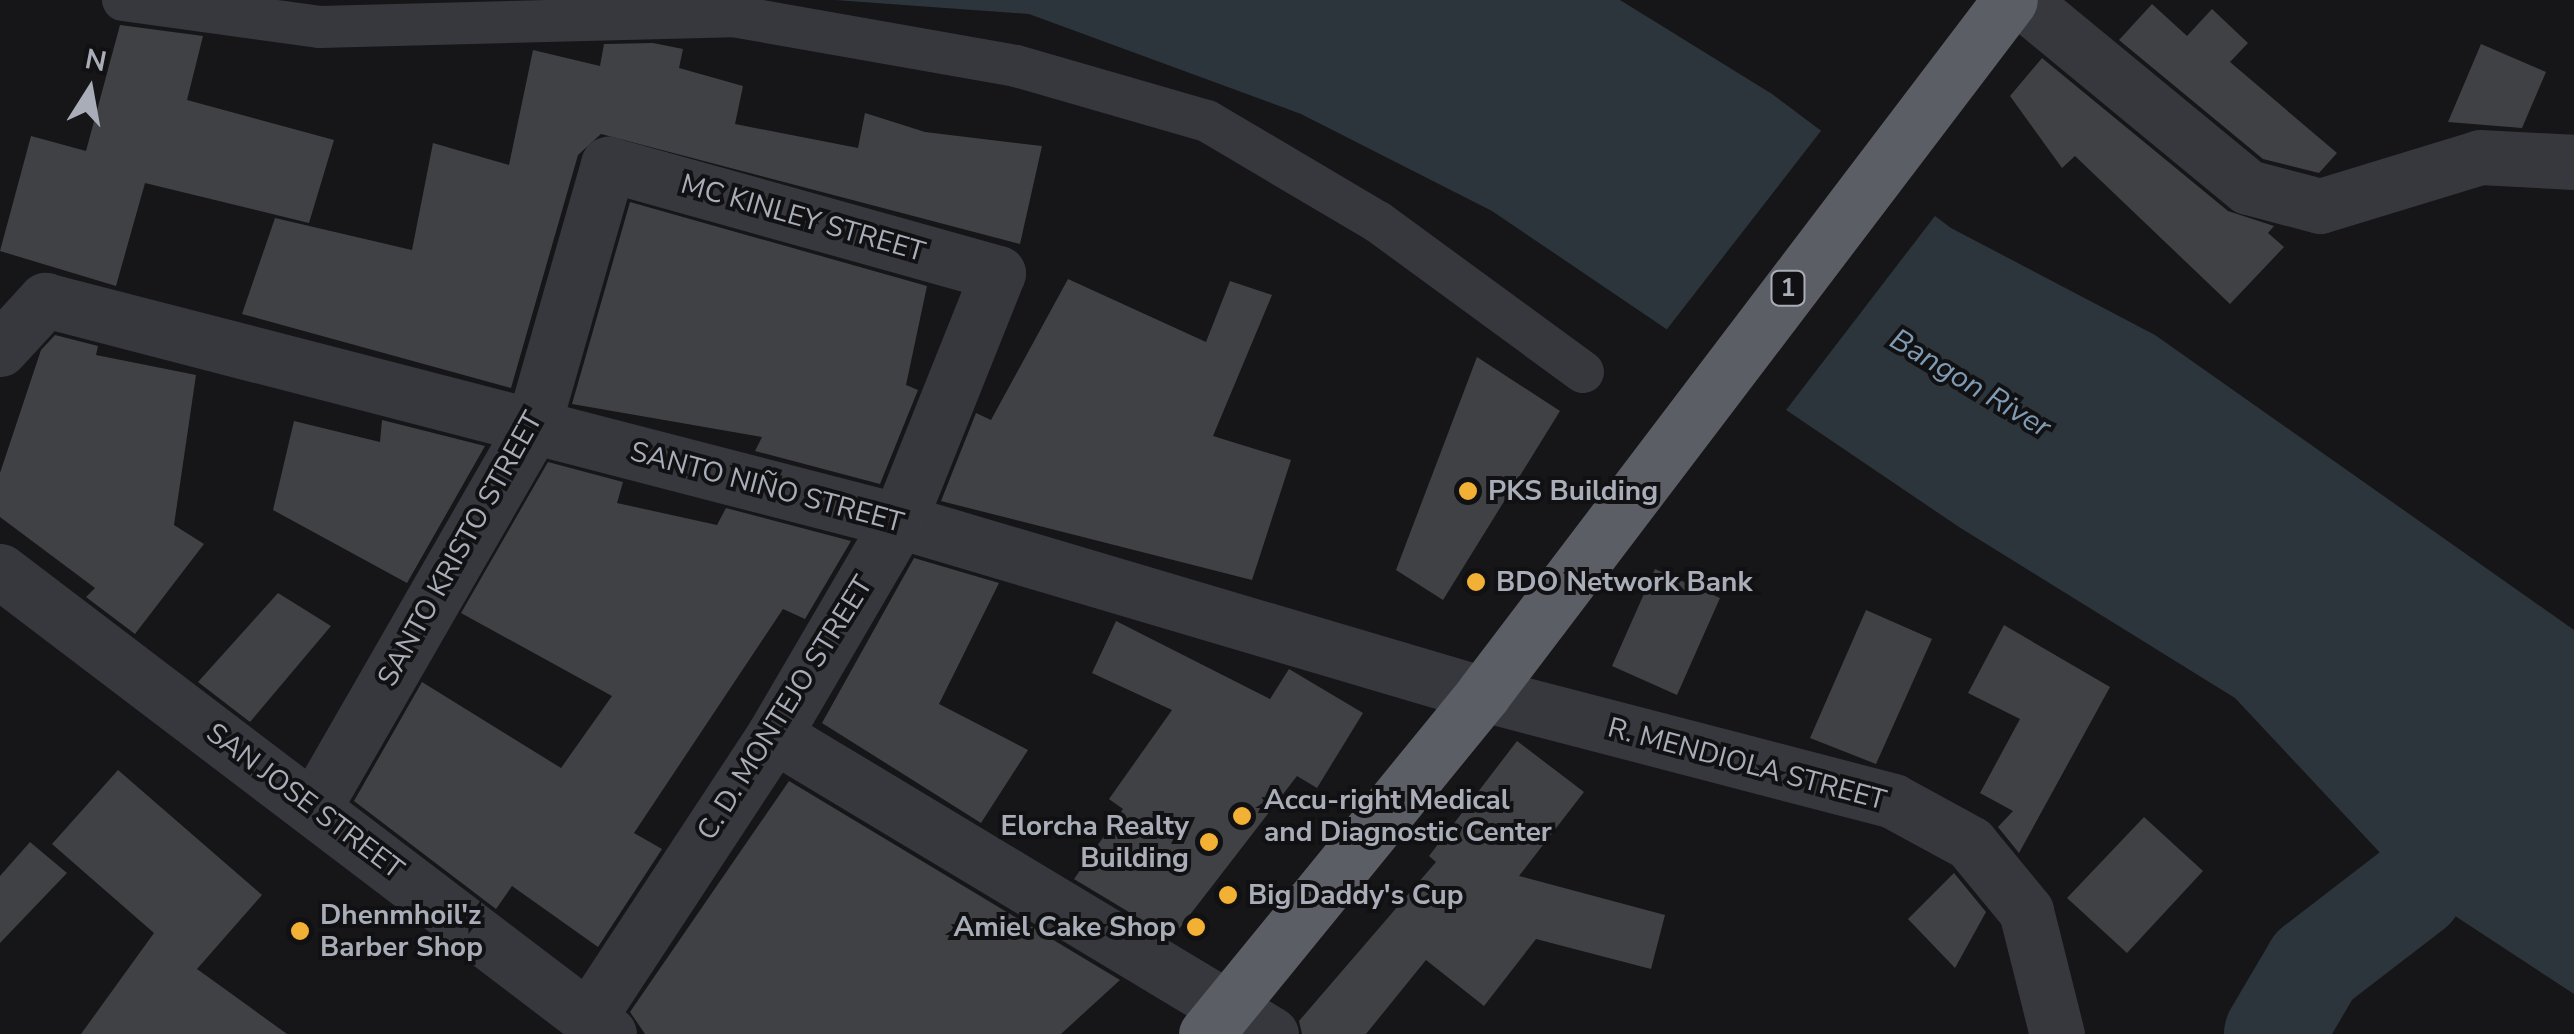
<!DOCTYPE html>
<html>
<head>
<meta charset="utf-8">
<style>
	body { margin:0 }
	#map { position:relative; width:2574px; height:1034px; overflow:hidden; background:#161618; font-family:"Nunito Sans",sans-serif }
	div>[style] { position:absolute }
	.water>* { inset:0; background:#2c353c }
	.pier>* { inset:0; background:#161618 }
	.river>* { height:100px; margin:-50px; padding:0 50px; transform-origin:50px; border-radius:50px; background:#2c353c }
	.building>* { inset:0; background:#404145 }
	.pedestrian>* { height:42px; margin:-21px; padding:0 21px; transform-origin:21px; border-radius:21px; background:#37383d }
	.minor>* { height:55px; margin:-27.5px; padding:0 27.5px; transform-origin:27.5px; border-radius:27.5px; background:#37383d }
	.tertiary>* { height:55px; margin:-27.5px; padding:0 27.5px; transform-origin:27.5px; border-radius:27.5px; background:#37383d }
	.trunk>* { height:55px; margin:-27.5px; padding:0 27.5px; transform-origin:27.5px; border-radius:27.5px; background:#5b5e65 }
	.dots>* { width:28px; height:28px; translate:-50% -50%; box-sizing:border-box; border:5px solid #111113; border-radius:50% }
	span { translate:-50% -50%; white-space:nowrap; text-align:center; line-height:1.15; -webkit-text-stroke:8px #111113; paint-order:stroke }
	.shield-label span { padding:2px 8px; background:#111113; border:2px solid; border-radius:8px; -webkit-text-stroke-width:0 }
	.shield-label { font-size:25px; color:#a8adb8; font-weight:700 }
	.street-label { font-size:28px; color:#a8adb8 }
	.poi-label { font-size:28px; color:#a8adb8; font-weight:700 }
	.left { translate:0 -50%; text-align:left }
	.right { translate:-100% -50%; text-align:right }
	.water-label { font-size:30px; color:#7f9bb3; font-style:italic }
	.north { position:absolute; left:40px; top:40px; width:100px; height:100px; -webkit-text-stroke:8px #111113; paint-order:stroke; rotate:11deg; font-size:28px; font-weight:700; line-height:40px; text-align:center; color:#a8adb8 }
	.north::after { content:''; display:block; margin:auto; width:35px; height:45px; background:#a8adb8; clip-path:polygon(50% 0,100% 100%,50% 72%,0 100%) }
</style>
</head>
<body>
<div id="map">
	<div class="water">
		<i style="clip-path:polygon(835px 0,1620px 0,1772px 94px,1951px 228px,2155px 335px,2574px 630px,2574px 994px,2414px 889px,2235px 698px,1959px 527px,1492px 211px,1301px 114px,1029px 14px)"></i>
	</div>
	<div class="pier">
		<i style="clip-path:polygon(1824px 127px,1938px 212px,1783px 414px,1664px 333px)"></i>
	</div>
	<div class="river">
		<i style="left:2274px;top:1034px;width:79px;rotate:-59.5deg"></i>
		<i style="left:2314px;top:966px;width:126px;rotate:-37.6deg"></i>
	</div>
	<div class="building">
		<i style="clip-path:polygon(2152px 4px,2187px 36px,2212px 9px,2248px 43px,2230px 62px,2337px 153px,2319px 173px,2263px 159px,2119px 40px)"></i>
		<i style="clip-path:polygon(120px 25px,203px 36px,187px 100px,334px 140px,309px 223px,145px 183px,116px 286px,0 251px,31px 136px,86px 151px)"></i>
		<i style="clip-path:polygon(653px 43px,683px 49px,679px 68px,743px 86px,735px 124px,858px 148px,865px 113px,925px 132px,1042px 146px,1020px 244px,601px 134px,578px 155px,511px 388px,242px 314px,275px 218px,412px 250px,433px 143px,509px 165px,533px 50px,600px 66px,604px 44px)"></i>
		<i style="clip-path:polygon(2481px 44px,2546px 72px,2522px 128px,2448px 122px)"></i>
		<i style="clip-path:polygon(2042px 58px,2228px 211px,2274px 226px,2268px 233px,2284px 247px,2230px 304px,2075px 156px,2062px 168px,2010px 96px)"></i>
		<i style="clip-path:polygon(630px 202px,927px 286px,906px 385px,918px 390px,880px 484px,755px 451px,762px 437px,572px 404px)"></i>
		<i style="clip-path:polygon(1068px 279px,1206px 342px,1230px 281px,1272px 295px,1213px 436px,1291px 460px,1252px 580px,941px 501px,976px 413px,991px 420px)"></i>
		<i style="clip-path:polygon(55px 335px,98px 346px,96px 355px,196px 375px,174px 525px,204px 544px,135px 634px,86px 597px,95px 588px,0 517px,0 473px,41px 350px)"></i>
		<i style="clip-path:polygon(1477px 357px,1560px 411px,1443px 600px,1396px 570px)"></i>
		<i style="clip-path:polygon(382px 420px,485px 446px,407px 583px,273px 510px,294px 421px,380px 442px)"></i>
		<i style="clip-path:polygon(548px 462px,623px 482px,617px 503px,717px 525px,726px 508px,851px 541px,805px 619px,783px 609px,634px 833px,662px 849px,598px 947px,512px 886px,496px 909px,354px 801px,422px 682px,561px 768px,612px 696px,461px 613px)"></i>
		<i style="clip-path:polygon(914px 558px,999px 583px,939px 704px,1028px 750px,981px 823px,822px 723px)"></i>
		<i style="clip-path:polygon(1655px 569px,1720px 598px,1677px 695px,1612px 666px)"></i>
		<i style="clip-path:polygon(278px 593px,331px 626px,250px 722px,198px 682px)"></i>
		<i style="clip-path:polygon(1866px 610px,1932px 639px,1876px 764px,1810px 738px)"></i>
		<i style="clip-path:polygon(1116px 621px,1270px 699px,1289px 669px,1363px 713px,1317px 788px,1297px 776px,1172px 938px,1074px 879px,1123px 809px,1109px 799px,1172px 710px,1092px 673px)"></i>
		<i style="clip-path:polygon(2004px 625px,2110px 687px,2019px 853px,1998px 827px,2013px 811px,1980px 793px,2020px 719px,1968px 693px)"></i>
		<i style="clip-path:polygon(1517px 741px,1584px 792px,1519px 876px,1665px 915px,1651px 969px,1536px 939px,1484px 1006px,1426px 960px,1366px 1034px,1302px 1034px,1299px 1021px,1436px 862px,1429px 856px)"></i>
		<i style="clip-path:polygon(118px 770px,262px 895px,197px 969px,287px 1034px,81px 1034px,154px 933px,52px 844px)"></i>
		<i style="clip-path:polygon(789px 781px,1120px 980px,1061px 1034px,645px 1034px,630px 1012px)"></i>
		<i style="clip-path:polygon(2144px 817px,2203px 871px,2127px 953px,2067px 898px)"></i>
		<i style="clip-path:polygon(30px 842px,67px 873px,0 943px,0 876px)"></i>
		<i style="clip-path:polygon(1954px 873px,1986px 912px,1955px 968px,1908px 919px)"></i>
	</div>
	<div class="pedestrian">
		<i style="left:123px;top:0;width:198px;rotate:7.8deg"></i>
		<i style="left:319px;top:27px;width:414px;rotate:-1.5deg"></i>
		<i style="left:733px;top:16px;width:287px;rotate:10deg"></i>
		<i style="left:1016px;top:66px;width:199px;rotate:16.1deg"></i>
		<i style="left:1207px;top:121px;width:199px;rotate:30.6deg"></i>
		<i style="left:1378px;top:222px;width:254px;rotate:36.2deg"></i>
	</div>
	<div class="minor">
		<i style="left:2021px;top:0;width:294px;rotate:39.5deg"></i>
		<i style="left:2248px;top:187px;width:74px;rotate:14.8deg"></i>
		<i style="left:2320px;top:206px;width:167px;rotate:-17deg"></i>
		<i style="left:2480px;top:157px;width:94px;rotate:3deg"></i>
		<i style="left:0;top:349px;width:67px;rotate:-47.4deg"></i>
		<i style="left:45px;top:300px;width:882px;rotate:14.51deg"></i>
		<i style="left:899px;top:521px;width:609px;rotate:16.5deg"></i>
		<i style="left:1483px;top:694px;width:424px;rotate:14.6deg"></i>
		<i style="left:1893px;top:801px;width:88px;rotate:28.6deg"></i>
		<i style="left:1970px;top:843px;width:88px;rotate:50.5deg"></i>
		<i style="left:2026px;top:911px;width:127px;rotate:75.9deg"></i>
		<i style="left:774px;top:735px;width:580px;rotate:31.03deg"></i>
		<i style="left:314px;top:807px;width:439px;rotate:-60.1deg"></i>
		<i style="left:533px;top:426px;width:273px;rotate:-74deg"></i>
		<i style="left:608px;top:164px;width:405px;rotate:15.6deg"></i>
		<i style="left:998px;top:273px;width:267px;rotate:111.8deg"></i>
		<i style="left:899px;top:521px;width:248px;rotate:120.3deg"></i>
		<i style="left:774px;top:735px;width:337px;rotate:123.3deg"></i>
	</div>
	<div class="tertiary">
		<i style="left:0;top:571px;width:765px;rotate:37.24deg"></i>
	</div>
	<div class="trunk">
		<i style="left:1206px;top:1034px;width:439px;rotate:-50.8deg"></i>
		<i style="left:1483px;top:694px;width:871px;rotate:-52.79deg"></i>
	</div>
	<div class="dots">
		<i style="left:1468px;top:491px;background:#f2b134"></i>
		<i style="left:1476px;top:582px;background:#f2b134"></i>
		<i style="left:1242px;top:816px;background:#f2b134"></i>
		<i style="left:1209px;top:842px;background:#f2b134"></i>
		<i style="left:1228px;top:895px;background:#f2b134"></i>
		<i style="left:1196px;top:927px;background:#f2b134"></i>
		<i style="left:300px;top:931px;background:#f2b134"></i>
	</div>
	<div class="shield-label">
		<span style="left:1788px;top:288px">1</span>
	</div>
	<div class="street-label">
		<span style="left:803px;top:218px;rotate:16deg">MC KINLEY STREET</span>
		<span style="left:767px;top:487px;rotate:15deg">SANTO NIÑO STREET</span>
		<span style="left:460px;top:549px;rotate:-61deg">SANTO KRISTO STREET</span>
		<span style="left:785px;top:708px;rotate:-58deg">C. D. MONTEJO STREET</span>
		<span style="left:1747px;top:764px;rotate:15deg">R. MENDIOLA STREET</span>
		<span style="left:305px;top:801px;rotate:37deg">SAN JOSE STREET</span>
	</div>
	<div class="poi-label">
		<span class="left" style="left:1488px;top:491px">PKS Building</span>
		<span class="left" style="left:1496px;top:582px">BDO Network Bank</span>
		<span class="left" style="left:1264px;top:816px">Accu-right Medical<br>and Diagnostic Center</span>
		<span class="right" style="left:1189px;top:842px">Elorcha Realty<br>Building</span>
		<span class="left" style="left:1248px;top:895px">Big Daddy's Cup</span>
		<span class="left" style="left:320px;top:931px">Dhenmhoil'z<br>Barber Shop</span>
		<span class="right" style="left:1176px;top:927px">Amiel Cake Shop</span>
	</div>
	<div class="water-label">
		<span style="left:1970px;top:384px;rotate:31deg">Bangon River</span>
	</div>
	<div class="north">N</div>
</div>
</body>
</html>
